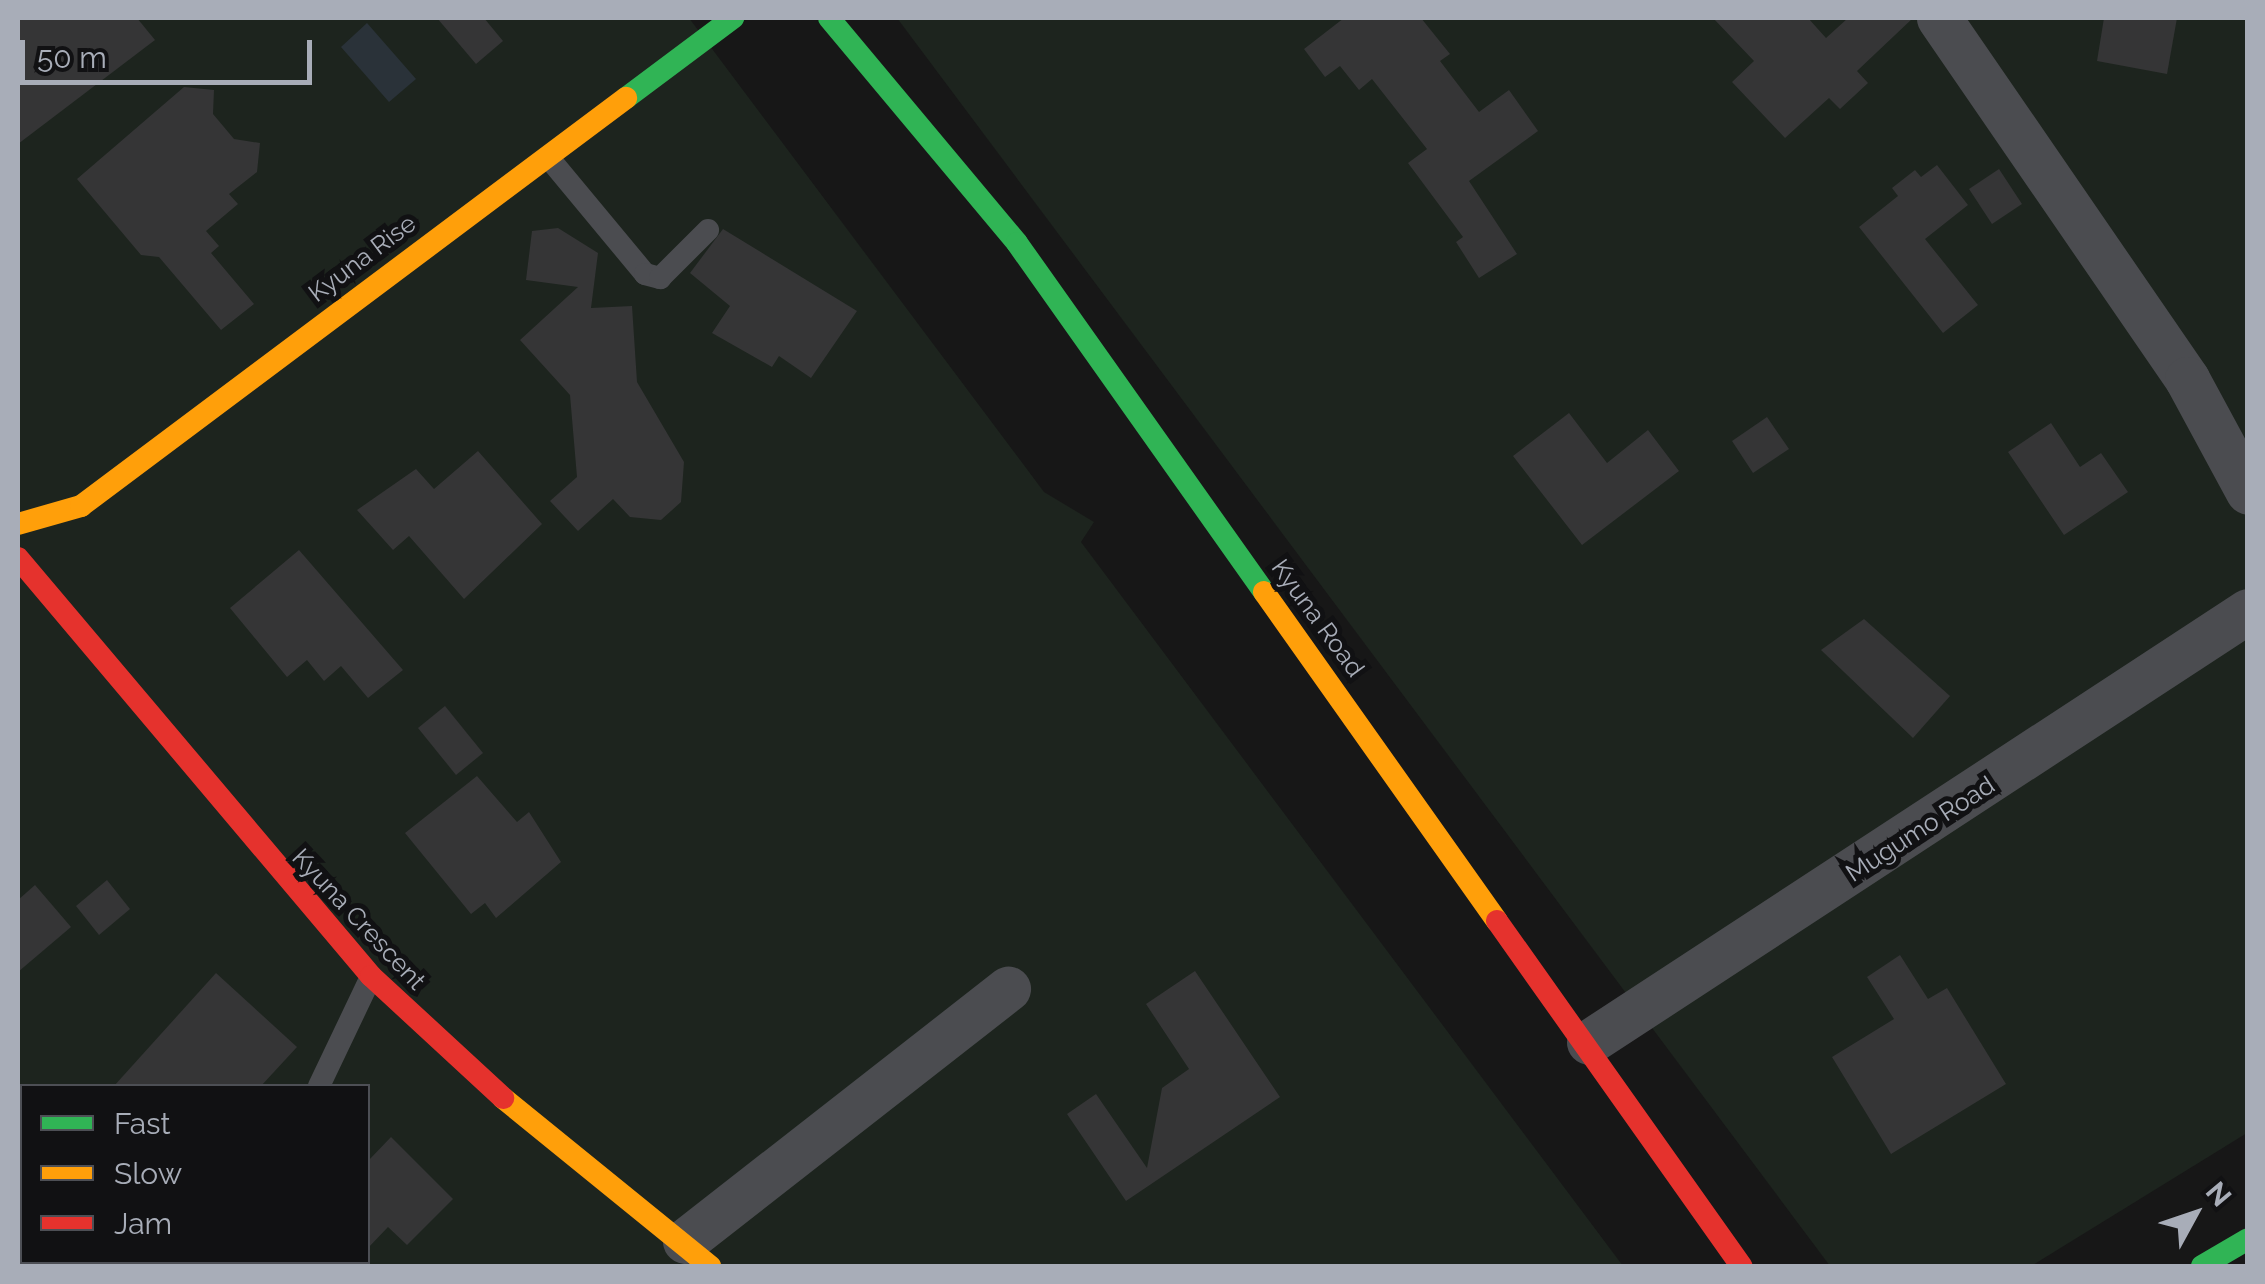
<!DOCTYPE html>
<html>
<head>
<meta charset="utf-8">
<style>
	body { margin:0 }
	#map { position:relative; width:2265px; height:1284px; overflow:hidden; background:#171717; font-family:Raleway,sans-serif }
	div>[style] { position:absolute }
	.green>* { inset:0; background:#1d241e }
	.water>* { inset:0; background:#2a3239 }
	.river>* { height:70px; margin:-35px; padding:0 35px; transform-origin:35px; border-radius:35px; background:#2a3239 }
	.building>* { inset:0; background:#353536 }
	.lane>* { height:22px; margin:-11px; padding:0 11px; transform-origin:11px; border-radius:11px; background:#4b4c50 }
	.street>* { height:45px; margin:-22.5px; padding:0 22.5px; transform-origin:22.5px; border-radius:22.5px; background:#4b4c50 }
	.fast>* { height:22px; margin:-11px; padding:0 11px; transform-origin:11px; border-radius:11px; background:#30b455 }
	.slow>* { height:22px; margin:-11px; padding:0 11px; transform-origin:11px; border-radius:11px; background:#ff9f0a }
	.jam>* { height:22px; margin:-11px; padding:0 11px; transform-origin:11px; border-radius:11px; background:#e5322d }
	span { translate:-50% -50%; white-space:nowrap; text-align:center; line-height:1.15; -webkit-text-stroke:10px #111113; paint-order:stroke }
	.street-label { font-size:25px; color:#a8adb8 }
	.frame { position:absolute; inset:0; border:20px solid #a8adb8; pointer-events:none }
	.legend { position:absolute; left:20px; top:1084px; width:350px; height:180px; box-sizing:border-box; background:#111113; border:2px solid #4d4f55; margin:0; padding:12px 18px; list-style:none; font-size:30px; color:#a8adb8 }
	.legend li { display:flex; align-items:center; gap:20px; height:50px }
	.legend b { width:50px; border:2px solid #4d4f55 }
	.north { position:absolute; left:2145px; top:1164px; width:100px; height:100px; -webkit-text-stroke:8px #111113; paint-order:stroke; rotate:50deg; font-size:28px; font-weight:700; line-height:40px; text-align:center; color:#a8adb8 }
	.north::after { content:''; display:block; margin:auto; width:35px; height:45px; background:#a8adb8; clip-path:polygon(50% 0,100% 100%,50% 72%,0 100%) }
	.scale { position:absolute; left:20px; top:40px; width:292px; height:45px; box-sizing:border-box; border:5px solid #a8adb8; border-top:0; padding-left:12px; font-size:30px; line-height:35px; white-space:nowrap; color:#a8adb8; -webkit-text-stroke:8px #111113; paint-order:stroke }
</style>
</head>
<body>
<div id="map">
	<div class="green">
		<i style="clip-path:polygon(evenodd,18px 18px,689px 18px,1044px 492px,1094px 522px,1081px 542px,1623px 1266px,18px 1266px,18px 18px,22px 1086px,368px 1086px,368px 1262px,22px 1262px,22px 1086px)"></i>
		<i style="clip-path:polygon(897px 18px,2247px 18px,2247px 1133px,2031px 1266px,1830px 1266px)"></i>
	</div>
	<div class="water">
		<i style="clip-path:polygon(367px 23px,416px 79px,389px 102px,341px 47px)"></i>
	</div>
	<div class="river">
		<i style="left:18px;top:1191px;width:6px;rotate:51deg"></i>
		<i style="left:80px;top:1262px;width:6px;rotate:39deg"></i>
	</div>
	<div class="building">
		<i style="clip-path:polygon(18px 18px,137px 18px,155px 40px,18px 144px)"></i>
		<i style="clip-path:polygon(437px 18px,484px 18px,503px 41px,476px 64px)"></i>
		<i style="clip-path:polygon(1344px 18px,1421px 18px,1450px 54px,1440px 61px,1479px 112px,1509px 90px,1538px 131px,1469px 181px,1517px 254px,1479px 278px,1456px 242px,1463px 237px,1408px 163px,1427px 149px,1372px 79px,1359px 90px,1340px 66px,1325px 77px,1304px 49px)"></i>
		<i style="clip-path:polygon(1713px 18px,1808px 18px,1826px 38px,1848px 18px,1913px 18px,1857px 71px,1868px 83px,1840px 109px,1829px 98px,1785px 138px,1732px 82px,1754px 61px)"></i>
		<i style="clip-path:polygon(2104px 18px,2177px 18px,2167px 74px,2097px 61px)"></i>
		<i style="clip-path:polygon(184px 87px,214px 90px,213px 114px,234px 139px,260px 143px,257px 172px,229px 194px,238px 204px,206px 231px,219px 246px,211px 253px,254px 304px,221px 330px,159px 257px,141px 255px,77px 179px)"></i>
		<i style="clip-path:polygon(1937px 165px,1968px 205px,1925px 239px,1978px 305px,1943px 333px,1859px 227px,1898px 196px,1892px 188px,1915px 170px,1921px 177px)"></i>
		<i style="clip-path:polygon(1999px 169px,2022px 204px,1992px 224px,1969px 189px)"></i>
		<i style="clip-path:polygon(558px 228px,598px 253px,591px 308px,632px 306px,637px 382px,684px 462px,681px 502px,661px 520px,630px 517px,613px 499px,578px 531px,550px 501px,577px 477px,570px 395px,520px 340px,578px 287px,526px 280px,532px 231px)"></i>
		<i style="clip-path:polygon(723px 229px,857px 311px,811px 378px,779px 356px,772px 367px,712px 333px,730px 306px,690px 273px)"></i>
		<i style="clip-path:polygon(1569px 413px,1607px 463px,1648px 430px,1679px 471px,1582px 545px,1513px 456px)"></i>
		<i style="clip-path:polygon(1767px 417px,1789px 449px,1753px 473px,1732px 441px)"></i>
		<i style="clip-path:polygon(2051px 423px,2080px 467px,2101px 453px,2128px 492px,2064px 535px,2008px 452px)"></i>
		<i style="clip-path:polygon(478px 451px,542px 524px,464px 599px,409px 536px,393px 550px,357px 510px,416px 469px,434px 489px)"></i>
		<i style="clip-path:polygon(299px 550px,403px 670px,368px 698px,341px 666px,324px 681px,307px 660px,287px 677px,230px 608px)"></i>
		<i style="clip-path:polygon(1864px 619px,1950px 696px,1913px 738px,1821px 650px)"></i>
		<i style="clip-path:polygon(445px 706px,483px 753px,456px 775px,418px 728px)"></i>
		<i style="clip-path:polygon(477px 776px,517px 822px,529px 812px,561px 862px,496px 918px,485px 903px,471px 914px,405px 833px)"></i>
		<i style="clip-path:polygon(107px 880px,130px 909px,99px 935px,76px 906px)"></i>
		<i style="clip-path:polygon(35px 885px,71px 927px,18px 972px,18px 900px)"></i>
		<i style="clip-path:polygon(1900px 955px,1928px 999px,1947px 988px,2006px 1084px,1891px 1154px,1832px 1057px,1894px 1019px,1867px 977px)"></i>
		<i style="clip-path:polygon(1195px 971px,1280px 1097px,1126px 1201px,1067px 1114px,1096px 1094px,1147px 1168px,1162px 1088px,1189px 1069px,1146px 1004px)"></i>
		<i style="clip-path:polygon(216px 973px,297px 1047px,261px 1086px,114px 1086px)"></i>
		<i style="clip-path:polygon(391px 1137px,453px 1199px,407px 1245px,388px 1227px,368px 1248px,368px 1161px)"></i>
	</div>
	<div class="lane">
		<i style="left:548px;top:157px;width:152px;rotate:50.3deg"></i>
		<i style="left:645px;top:274px;width:16px;rotate:15deg"></i>
		<i style="left:660px;top:278px;width:68px;rotate:-45deg"></i>
		<i style="left:319px;top:1086px;width:119px;rotate:-64.5deg"></i>
	</div>
	<div class="street">
		<i style="left:1939px;top:18px;width:438px;rotate:55.5deg"></i>
		<i style="left:2187px;top:379px;width:128px;rotate:61.6deg"></i>
		<i style="left:1589px;top:1042px;width:787px;rotate:-33.19deg"></i>
		<i style="left:685px;top:1241px;width:410px;rotate:-38deg"></i>
	</div>
	<div class="fast">
		<i style="left:829px;top:18px;width:293px;rotate:50.1deg"></i>
		<i style="left:1017px;top:243px;width:428px;rotate:54.7deg"></i>
		<i style="left:626px;top:98px;width:134px;rotate:-36.8deg"></i>
		<i style="left:2202px;top:1266px;width:53px;rotate:-30.4deg"></i>
	</div>
	<div class="slow">
		<i style="left:18px;top:524px;width:66px;rotate:-15.9deg"></i>
		<i style="left:81px;top:506px;width:681px;rotate:-36.82deg"></i>
		<i style="left:1264px;top:592px;width:403px;rotate:54.7deg"></i>
		<i style="left:503px;top:1098px;width:267px;rotate:39.1deg"></i>
	</div>
	<div class="jam">
		<i style="left:18px;top:558px;width:547px;rotate:49.82deg"></i>
		<i style="left:371px;top:976px;width:180px;rotate:42.7deg"></i>
		<i style="left:1497px;top:921px;width:423px;rotate:54.7deg"></i>
	</div>
	<div class="street-label">
		<span style="left:362px;top:258px;rotate:-37deg">Kyuna Rise</span>
		<span style="left:1318px;top:618px;rotate:54deg">Kyuna Road</span>
		<span style="left:1920px;top:829px;rotate:-33deg">Mugumo Road</span>
		<span style="left:359px;top:919px;rotate:47deg">Kyuna Crescent</span>
	</div>
	<div class="frame"></div>
	<ul class="legend">
	<li><b style="height:12px;background:#30b455"></b>Fast</li>
	<li><b style="height:12px;background:#ff9f0a"></b>Slow</li>
	<li><b style="height:12px;background:#e5322d"></b>Jam</li>
	</ul>
	<div class="north">N</div>
	<div class="scale">50 m</div>
</div>
</body>
</html>
